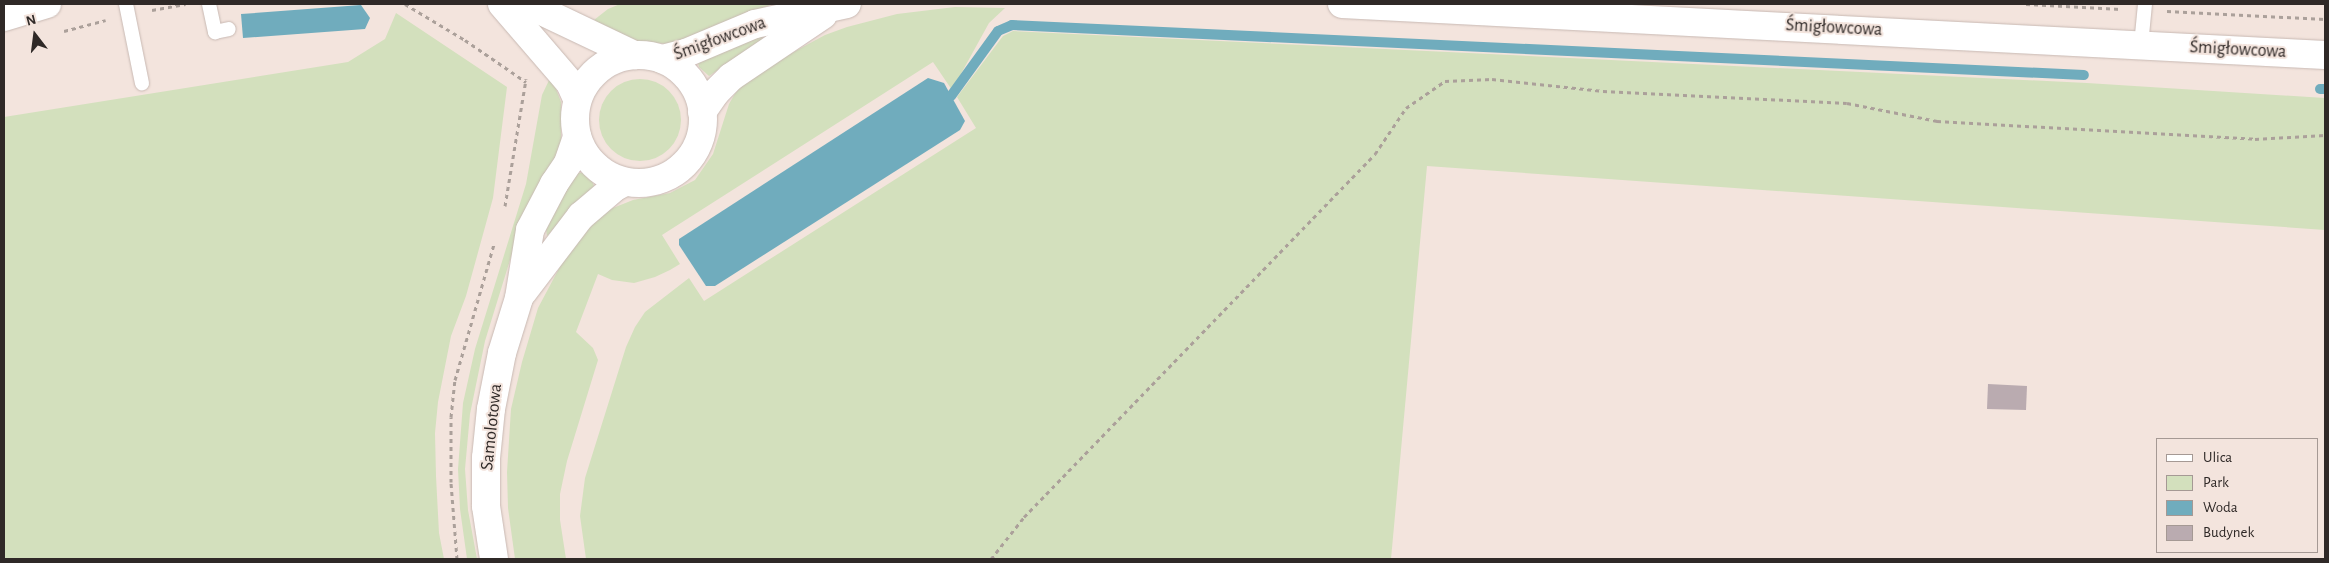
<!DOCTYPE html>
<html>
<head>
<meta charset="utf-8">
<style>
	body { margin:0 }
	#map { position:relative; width:2329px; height:563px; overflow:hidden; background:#f3e4dd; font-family:"Alegreya Sans",sans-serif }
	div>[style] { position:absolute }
	.green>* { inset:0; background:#d3e0bd }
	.round { border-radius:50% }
	.water>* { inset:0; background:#70acbd }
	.stream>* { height:10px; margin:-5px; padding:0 5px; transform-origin:5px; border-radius:5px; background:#70acbd }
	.building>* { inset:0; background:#baabb0 }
	.path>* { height:3px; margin-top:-1.5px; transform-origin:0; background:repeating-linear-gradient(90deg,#aba09a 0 4px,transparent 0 8px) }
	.roads { filter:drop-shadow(0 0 1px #c8b9b3) drop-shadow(0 0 1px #c8b9b3) }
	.service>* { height:14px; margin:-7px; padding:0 7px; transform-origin:7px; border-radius:7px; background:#fff }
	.minor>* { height:28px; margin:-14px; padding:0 14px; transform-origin:14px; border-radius:14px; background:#fff }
	.tertiary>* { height:28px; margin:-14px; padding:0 14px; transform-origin:14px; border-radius:14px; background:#fff }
	.tertiary>.ring { margin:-14px; padding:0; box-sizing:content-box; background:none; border:28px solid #fff; border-radius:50% }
	span { translate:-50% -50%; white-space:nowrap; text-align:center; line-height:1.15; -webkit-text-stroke:4px #f3e4dd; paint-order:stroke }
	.street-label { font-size:18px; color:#2f2927 }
	.frame { position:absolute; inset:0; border:5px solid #2f2927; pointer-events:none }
	.legend { position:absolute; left:2156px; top:438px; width:162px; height:115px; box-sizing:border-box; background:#f3e4dd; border:1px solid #a59994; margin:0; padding:6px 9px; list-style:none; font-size:15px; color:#2f2927 }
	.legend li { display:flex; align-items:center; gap:10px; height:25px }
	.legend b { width:25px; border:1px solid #a59994 }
	.north { position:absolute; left:10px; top:10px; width:50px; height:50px; -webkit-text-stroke:4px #f3e4dd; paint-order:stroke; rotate:345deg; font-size:14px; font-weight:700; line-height:20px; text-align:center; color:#2f2927 }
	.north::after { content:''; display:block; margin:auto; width:18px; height:22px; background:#2f2927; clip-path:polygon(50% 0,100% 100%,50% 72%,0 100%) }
</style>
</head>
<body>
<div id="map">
	<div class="green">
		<i style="clip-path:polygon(620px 4px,773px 4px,748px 13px,693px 38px,669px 44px,635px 41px,616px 35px,594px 20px,608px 9px)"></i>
		<i style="clip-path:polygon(955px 7px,1005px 8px,989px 23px,952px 90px,933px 62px,662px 235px,680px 264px,670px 270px,655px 277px,634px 283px,612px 280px,598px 274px,576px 332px,593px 348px,598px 360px,567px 461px,560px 494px,560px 520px,566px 559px,515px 559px,508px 508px,507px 472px,511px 409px,522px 362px,538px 308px,564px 259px,584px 230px,608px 210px,633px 200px,670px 193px,695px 180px,713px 154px,729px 104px,736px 92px,746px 80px,764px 68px,825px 35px,847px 27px,897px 14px)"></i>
		<i style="clip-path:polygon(396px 13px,507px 87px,493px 198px,466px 296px,451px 336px,438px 402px,435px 433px,436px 476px,439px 533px,444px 559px,4px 559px,4px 117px,348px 62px,385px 39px)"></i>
		<i style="clip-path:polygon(1013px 31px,2087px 83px,2325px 98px,2325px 230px,1427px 166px,1391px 559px,586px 559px,580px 516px,585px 478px,626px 347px,635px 327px,645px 312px,689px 278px,704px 301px,976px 128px,957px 97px,1003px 36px)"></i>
		<i style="clip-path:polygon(764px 35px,762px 40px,709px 76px,699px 67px,698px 62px,732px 46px)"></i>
		<i style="clip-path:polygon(551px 76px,561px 102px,561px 146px,523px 218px,485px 341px,470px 414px,465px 469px,468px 510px,477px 559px,467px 559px,460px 509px,458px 469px,463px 403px,475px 349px,526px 184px,542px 95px)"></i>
		<i class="round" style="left:599px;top:79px;width:82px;height:82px"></i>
		<i style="clip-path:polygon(577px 173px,583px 173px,592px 181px,594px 186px,547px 236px,546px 229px,554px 211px)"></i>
	</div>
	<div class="water">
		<i style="clip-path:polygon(361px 5px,370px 18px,365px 29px,243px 38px,241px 14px)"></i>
		<i style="clip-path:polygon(928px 78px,944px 83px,965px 121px,960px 130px,715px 286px,706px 286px,679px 245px,679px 239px)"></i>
	</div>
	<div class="stream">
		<i style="left:2320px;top:89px;width:5px"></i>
		<i style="left:951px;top:96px;width:80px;rotate:-54.1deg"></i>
		<i style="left:998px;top:31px;width:15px;rotate:-23deg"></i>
		<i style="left:1012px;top:25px;width:1073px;rotate:2.67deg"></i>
	</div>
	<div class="building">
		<i style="clip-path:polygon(1988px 384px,2027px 386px,2026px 410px,1987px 409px)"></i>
	</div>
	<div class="path">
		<i style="left:405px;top:4px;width:70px;rotate:31deg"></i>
		<i style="left:465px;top:40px;width:74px;rotate:34.5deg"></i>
		<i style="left:2026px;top:4px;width:95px;rotate:3deg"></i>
		<i style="left:152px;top:10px;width:34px;rotate:-10deg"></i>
		<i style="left:2167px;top:11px;width:158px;rotate:2.9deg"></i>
		<i style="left:64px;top:31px;width:43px;rotate:-14.7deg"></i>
		<i style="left:505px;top:206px;width:129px;rotate:-80.6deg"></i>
		<i style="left:457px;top:559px;width:77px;rotate:-94.5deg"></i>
		<i style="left:451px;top:482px;width:65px;rotate:-90deg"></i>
		<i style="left:451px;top:417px;width:37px;rotate:-84deg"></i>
		<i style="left:455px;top:380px;width:141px;rotate:-74deg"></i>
		<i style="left:991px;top:559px;width:53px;rotate:-51.8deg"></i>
		<i style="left:1024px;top:517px;width:505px;rotate:-45.96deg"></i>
		<i style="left:1375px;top:154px;width:55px;rotate:-56deg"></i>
		<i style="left:1406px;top:108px;width:47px;rotate:-34.7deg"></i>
		<i style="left:1445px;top:81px;width:47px;rotate:-2.4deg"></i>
		<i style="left:1492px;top:79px;width:112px;rotate:6.2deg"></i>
		<i style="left:1603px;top:91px;width:244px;rotate:2.8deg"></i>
		<i style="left:1847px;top:103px;width:92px;rotate:11.3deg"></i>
		<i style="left:1937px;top:121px;width:319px;rotate:3.2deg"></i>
		<i style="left:2255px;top:139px;width:70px;rotate:-3.3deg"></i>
	</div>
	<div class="roads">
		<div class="service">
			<i style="left:126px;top:4px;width:81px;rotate:78.6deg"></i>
			<i style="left:209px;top:4px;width:29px;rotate:78deg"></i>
			<i style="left:215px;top:32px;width:14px;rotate:-12deg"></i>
			<i style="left:2141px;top:45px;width:41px;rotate:-84.4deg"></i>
		</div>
		<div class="minor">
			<i style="left:502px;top:4px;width:104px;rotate:49.3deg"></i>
			<i style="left:570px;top:83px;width:17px;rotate:66deg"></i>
			<i style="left:527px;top:4px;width:119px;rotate:25.5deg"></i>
			<i style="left:4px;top:17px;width:45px;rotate:-16.8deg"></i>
		</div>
		<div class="tertiary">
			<i style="left:1342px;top:4px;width:984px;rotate:2.97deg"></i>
			<i class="ring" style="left:575px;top:55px;width:100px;height:100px"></i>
			<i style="left:662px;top:59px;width:25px;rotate:-14deg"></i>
			<i style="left:686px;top:53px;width:75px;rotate:-22.8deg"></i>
			<i style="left:755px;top:24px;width:94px;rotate:-12.3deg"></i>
			<i style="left:702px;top:112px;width:24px;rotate:-55deg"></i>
			<i style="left:716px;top:92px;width:21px;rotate:-45deg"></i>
			<i style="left:731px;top:77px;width:111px;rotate:-34deg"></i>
			<i style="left:523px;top:292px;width:96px;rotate:-52.7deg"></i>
			<i style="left:581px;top:216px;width:45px;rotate:-40.5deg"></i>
			<i style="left:615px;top:187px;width:11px;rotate:-27deg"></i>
			<i style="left:494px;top:559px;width:54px;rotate:-98.6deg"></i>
			<i style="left:486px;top:506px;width:48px;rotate:-90deg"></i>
			<i style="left:486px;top:458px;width:49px;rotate:-84.2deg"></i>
			<i style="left:491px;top:409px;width:57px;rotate:-78.9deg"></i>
			<i style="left:502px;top:353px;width:58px;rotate:-72.8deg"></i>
			<i style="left:519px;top:298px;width:69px;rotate:-80.8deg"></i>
			<i style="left:530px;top:230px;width:52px;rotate:-62.4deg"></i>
			<i style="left:554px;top:184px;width:25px;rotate:-56deg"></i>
			<i style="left:568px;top:163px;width:28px;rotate:-71deg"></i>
		</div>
	</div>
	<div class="street-label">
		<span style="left:1834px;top:28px;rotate:3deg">Śmigłowcowa</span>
		<span style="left:720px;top:39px;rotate:-20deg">Śmigłowcowa</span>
		<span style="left:2238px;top:50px;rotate:3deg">Śmigłowcowa</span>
		<span style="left:492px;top:427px;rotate:-84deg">Samolotowa</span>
	</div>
	<div class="frame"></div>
	<ul class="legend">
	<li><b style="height:6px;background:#fff"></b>Ulica</li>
	<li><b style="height:14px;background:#d3e0bd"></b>Park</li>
	<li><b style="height:14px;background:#70acbd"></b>Woda</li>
	<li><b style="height:14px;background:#baabb0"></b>Budynek</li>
	</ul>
	<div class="north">N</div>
</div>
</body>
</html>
